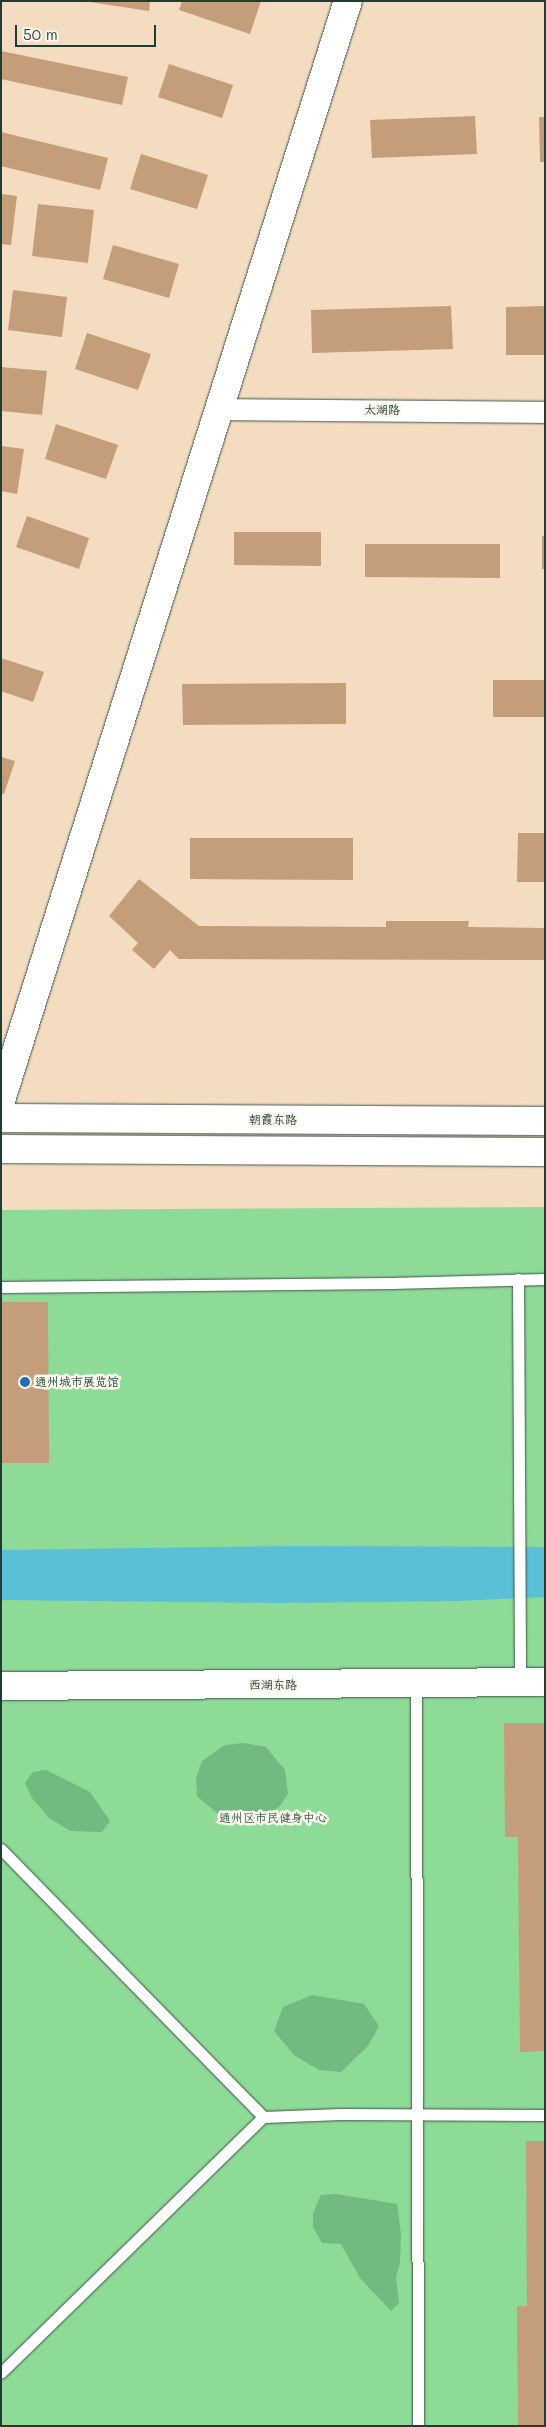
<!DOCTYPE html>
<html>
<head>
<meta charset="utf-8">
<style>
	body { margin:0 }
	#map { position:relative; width:546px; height:2427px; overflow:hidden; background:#f4dcc1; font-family:Mali,"LXGW WenKai TC",sans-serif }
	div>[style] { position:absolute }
	.green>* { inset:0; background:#8eda97 }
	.forest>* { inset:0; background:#72ba80 }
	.water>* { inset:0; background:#59c0d6 }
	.building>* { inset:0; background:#c49d7a }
	.roads { filter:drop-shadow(0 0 1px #3f5549) drop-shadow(0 0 1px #3f5549) }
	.lane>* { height:11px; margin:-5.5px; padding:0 5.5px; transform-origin:5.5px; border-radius:5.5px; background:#fff }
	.street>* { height:21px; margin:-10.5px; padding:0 10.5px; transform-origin:10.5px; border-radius:10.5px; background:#fff }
	.secondary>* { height:28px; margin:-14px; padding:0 14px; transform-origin:14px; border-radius:14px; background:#fff }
	.primary>* { height:28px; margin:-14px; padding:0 14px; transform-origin:14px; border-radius:14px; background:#fff }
	.dots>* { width:14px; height:14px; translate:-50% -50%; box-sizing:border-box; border:2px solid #fbf7ec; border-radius:50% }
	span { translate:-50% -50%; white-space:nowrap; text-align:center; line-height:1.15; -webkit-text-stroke:5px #fbf7ec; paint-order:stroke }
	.street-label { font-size:12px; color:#1f3d34 }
	.poi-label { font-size:12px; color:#1f3d34 }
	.left { translate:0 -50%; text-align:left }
	.park-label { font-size:12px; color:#355c48 }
	.frame { position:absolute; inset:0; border:2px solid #1f3d34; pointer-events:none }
	.scale { position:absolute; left:15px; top:25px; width:141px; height:22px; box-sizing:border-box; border:2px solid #1f3d34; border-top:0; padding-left:6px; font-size:15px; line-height:18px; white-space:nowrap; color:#1f3d34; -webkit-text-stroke:4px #fbf7ec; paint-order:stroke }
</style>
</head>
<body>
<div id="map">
	<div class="green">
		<i style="clip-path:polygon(545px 1207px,545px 2426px,1px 2426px,1px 1210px)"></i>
	</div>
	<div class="forest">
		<i style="clip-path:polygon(244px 1743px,266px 1747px,285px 1770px,288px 1794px,279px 1807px,255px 1820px,231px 1825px,197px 1796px,196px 1778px,202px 1761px,225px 1745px)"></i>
		<i style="clip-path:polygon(46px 1770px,90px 1792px,110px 1821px,102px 1832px,70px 1831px,49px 1818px,32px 1798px,25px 1783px,33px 1772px)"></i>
		<i style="clip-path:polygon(312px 1995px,364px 2004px,379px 2026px,368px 2046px,341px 2072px,319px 2070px,294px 2055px,274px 2031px,283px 2007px)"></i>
		<i style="clip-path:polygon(336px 2194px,397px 2204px,401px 2234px,400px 2263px,396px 2277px,399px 2303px,391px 2311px,360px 2278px,341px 2244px,322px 2243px,313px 2227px,313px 2213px,321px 2195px)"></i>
	</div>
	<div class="water">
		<i style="clip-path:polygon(299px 1546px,545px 1547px,545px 1597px,458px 1601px,278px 1603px,1px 1600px,1px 1550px)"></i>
	</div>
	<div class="building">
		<i style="clip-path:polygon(83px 1px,150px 1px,149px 11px)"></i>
		<i style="clip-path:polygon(182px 1px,261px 1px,250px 34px,179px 10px)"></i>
		<i style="clip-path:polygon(1px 51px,128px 77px,122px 105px,1px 79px)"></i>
		<i style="clip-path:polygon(169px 64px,233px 85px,222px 118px,158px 97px)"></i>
		<i style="clip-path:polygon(475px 116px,477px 154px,372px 158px,370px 120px)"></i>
		<i style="clip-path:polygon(539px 117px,545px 117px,545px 162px,540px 162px)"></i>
		<i style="clip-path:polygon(1px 132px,108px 158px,100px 190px,1px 166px)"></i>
		<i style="clip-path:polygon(141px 154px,208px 175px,197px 209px,130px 189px)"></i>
		<i style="clip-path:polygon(1px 194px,17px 196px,11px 245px,1px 244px)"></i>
		<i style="clip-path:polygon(38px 204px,94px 210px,88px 263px,32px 256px)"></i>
		<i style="clip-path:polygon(113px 245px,179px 264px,169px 298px,103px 279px)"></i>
		<i style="clip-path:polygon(13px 290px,67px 297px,62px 337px,8px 330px)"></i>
		<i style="clip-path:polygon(451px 306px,453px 349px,312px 353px,311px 310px)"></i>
		<i style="clip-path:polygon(545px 306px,545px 355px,506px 355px,506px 307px)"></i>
		<i style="clip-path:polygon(87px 333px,151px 354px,138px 390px,75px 369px)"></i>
		<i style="clip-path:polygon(1px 367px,47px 371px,42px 415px,1px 411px)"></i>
		<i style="clip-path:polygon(56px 424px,118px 445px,106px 479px,45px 459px)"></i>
		<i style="clip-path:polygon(1px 446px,24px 449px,17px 494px,1px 491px)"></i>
		<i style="clip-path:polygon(27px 516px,89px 538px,79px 569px,16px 547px)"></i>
		<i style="clip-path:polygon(234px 532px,321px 532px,321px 566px,234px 565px)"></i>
		<i style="clip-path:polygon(542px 536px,545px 536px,545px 569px,542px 569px)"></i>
		<i style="clip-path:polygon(365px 544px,500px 544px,500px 578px,365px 577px)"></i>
		<i style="clip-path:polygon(1px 658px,44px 672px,33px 702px,1px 691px)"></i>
		<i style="clip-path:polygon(493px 680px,545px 680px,545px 717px,493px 717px)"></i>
		<i style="clip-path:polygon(346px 683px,346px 724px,183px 725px,182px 684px)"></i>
		<i style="clip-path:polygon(1px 757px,15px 761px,4px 794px,1px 793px)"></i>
		<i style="clip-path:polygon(518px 833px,545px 833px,545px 882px,517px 882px)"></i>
		<i style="clip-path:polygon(190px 838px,353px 838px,353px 880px,190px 879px)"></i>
		<i style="clip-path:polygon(139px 879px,199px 926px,386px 927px,386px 921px,469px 921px,468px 927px,545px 928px,545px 960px,179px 959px,170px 950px,154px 969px,132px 950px,138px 943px,109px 916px)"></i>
		<i style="clip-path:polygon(1px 1302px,48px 1302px,49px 1463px,1px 1463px)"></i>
		<i style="clip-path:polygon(504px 1723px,545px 1723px,545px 2051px,520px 2052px,518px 1837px,505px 1837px)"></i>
		<i style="clip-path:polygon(526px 2141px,545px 2141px,545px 2426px,518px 2426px,517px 2306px,527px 2306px)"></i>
	</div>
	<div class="roads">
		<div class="lane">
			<i style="left:518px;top:1279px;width:403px;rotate:89.7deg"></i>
			<i style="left:1px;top:1287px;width:390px;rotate:-0.6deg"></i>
			<i style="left:391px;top:1283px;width:154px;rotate:-1.5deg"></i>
			<i style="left:416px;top:1684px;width:742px;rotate:89.85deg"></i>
			<i style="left:1px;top:1849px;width:375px;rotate:45.6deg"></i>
			<i style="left:263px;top:2117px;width:366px;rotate:135.7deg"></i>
			<i style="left:263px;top:2117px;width:77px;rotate:-2.2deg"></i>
			<i style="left:340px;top:2114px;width:205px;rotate:0.3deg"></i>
		</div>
		<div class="street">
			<i style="left:219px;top:409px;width:326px;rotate:0.5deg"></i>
		</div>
		<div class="secondary">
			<i style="left:1px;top:1100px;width:1152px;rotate:-72.48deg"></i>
			<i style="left:1px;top:1686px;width:544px;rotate:-0.42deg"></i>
		</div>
		<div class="primary">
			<i style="left:1px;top:1118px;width:544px;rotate:0.32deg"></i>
			<i style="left:1px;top:1149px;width:544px;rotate:0.32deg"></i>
		</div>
	</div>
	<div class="dots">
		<i style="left:25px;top:1382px;background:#1f6fb2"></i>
	</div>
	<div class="street-label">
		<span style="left:382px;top:410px">太湖路</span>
		<span style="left:273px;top:1120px">朝霞东路</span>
		<span style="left:273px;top:1685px">西湖东路</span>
	</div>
	<div class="poi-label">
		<span class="left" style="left:35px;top:1382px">通州城市展览馆</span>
	</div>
	<div class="park-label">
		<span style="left:273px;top:1818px">通州区市民健身中心</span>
	</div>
	<div class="frame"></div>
	<div class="scale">50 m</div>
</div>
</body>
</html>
